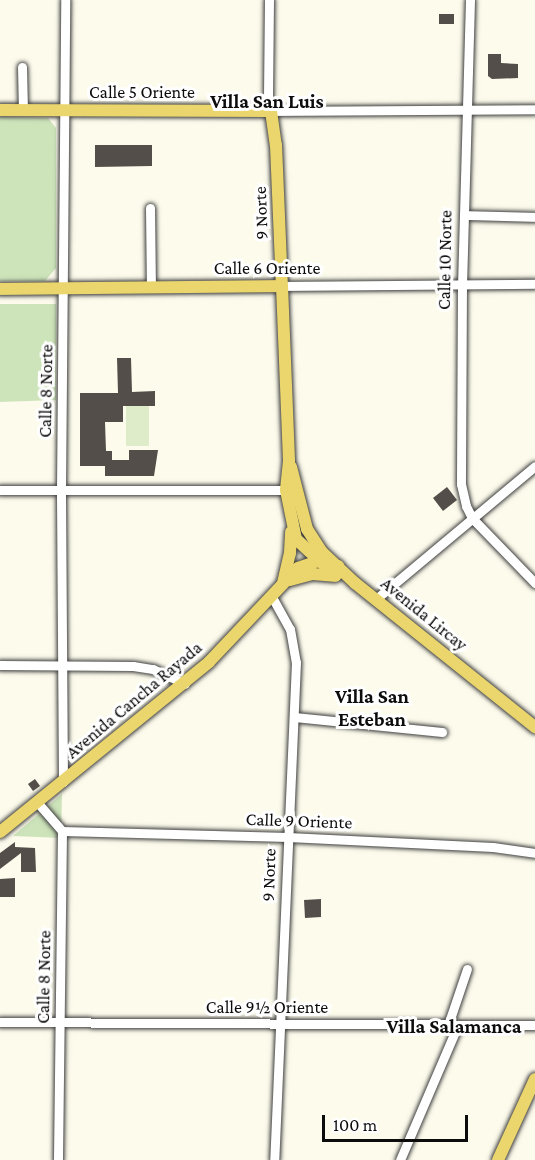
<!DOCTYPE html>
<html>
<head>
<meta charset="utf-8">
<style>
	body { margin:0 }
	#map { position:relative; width:535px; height:1160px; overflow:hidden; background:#fdfbec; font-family:"Crimson Pro",serif }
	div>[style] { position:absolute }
	.green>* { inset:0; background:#cde4ba }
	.pitch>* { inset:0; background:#deecca }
	.building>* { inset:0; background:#534e49 }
	.roads { filter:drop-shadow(0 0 2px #3f3f3f) drop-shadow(0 0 2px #3f3f3f) }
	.minor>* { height:9px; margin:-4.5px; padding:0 4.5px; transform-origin:4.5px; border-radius:4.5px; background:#fff }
	.major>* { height:12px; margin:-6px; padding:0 6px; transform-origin:6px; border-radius:6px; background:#ebd66e }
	span { translate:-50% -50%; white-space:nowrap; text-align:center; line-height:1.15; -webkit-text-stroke:6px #fff; paint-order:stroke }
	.street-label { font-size:18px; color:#0c0c0c }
	.neighbourhood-label { font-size:20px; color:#0c0c0c; font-weight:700 }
	.scale { position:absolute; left:322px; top:1115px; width:146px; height:27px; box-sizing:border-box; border:3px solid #0c0c0c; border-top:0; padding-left:8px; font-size:18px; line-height:21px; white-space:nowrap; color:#0c0c0c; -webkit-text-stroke:4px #fff; paint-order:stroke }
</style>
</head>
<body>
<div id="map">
	<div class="green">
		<i style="clip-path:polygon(0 117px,48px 118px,56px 128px,56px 268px,45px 281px,0 281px)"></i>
		<i style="clip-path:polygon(0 304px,56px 304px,56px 400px,0 402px)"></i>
		<i style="clip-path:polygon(62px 794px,61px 838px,13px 836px)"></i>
	</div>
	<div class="pitch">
		<i style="clip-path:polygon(126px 406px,149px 406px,149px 446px,126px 446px)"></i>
	</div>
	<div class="building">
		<i style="clip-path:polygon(439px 14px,454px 14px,454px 24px,439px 24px)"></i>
		<i style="clip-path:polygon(488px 54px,501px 54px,501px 63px,518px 64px,518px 78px,492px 79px,488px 76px)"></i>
		<i style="clip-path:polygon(95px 145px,152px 145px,152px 166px,95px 167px)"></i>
		<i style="clip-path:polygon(117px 358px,131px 358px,132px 392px,155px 391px,155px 406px,123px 406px,123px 422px,105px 422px,106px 451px,112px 451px,112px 460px,129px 460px,129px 450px,158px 450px,154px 476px,105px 476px,105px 466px,80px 466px,80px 393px,118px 393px)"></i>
		<i style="clip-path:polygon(447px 487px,457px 500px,443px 511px,433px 498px)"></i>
		<i style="clip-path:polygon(35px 779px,40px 786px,33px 791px,28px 784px)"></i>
		<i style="clip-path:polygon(15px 842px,15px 847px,35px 848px,36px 872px,21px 872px,21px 853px,0 869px,0 853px)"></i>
		<i style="clip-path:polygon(15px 878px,15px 897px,0 897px,0 879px)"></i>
		<i style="clip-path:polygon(321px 899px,321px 917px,305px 918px,304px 900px)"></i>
	</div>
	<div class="roads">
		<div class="minor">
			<i style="left:269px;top:0;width:97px;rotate:90.6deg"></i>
			<i style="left:268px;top:97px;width:14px;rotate:78deg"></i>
			<i style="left:271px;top:111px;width:264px;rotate:-0.4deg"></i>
			<i style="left:470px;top:0;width:285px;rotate:91.6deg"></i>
			<i style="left:462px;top:285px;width:199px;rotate:90.3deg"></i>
			<i style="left:461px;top:484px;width:23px;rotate:77deg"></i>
			<i style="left:466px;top:506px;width:13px;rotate:63deg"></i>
			<i style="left:472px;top:518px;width:91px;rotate:45.9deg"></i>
			<i style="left:22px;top:67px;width:43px;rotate:88.7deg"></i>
			<i style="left:150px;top:208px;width:80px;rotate:89.3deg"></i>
			<i style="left:464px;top:215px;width:71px;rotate:1.6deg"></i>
			<i style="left:282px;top:286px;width:253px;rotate:-0.5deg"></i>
			<i style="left:0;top:490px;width:292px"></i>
			<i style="left:272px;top:597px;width:37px;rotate:61deg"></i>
			<i style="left:290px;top:629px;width:34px;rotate:80deg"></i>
			<i style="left:296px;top:662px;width:498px;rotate:92.5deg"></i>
			<i style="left:376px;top:599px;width:207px;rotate:-39.9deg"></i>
			<i style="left:0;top:665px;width:133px;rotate:0.4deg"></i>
			<i style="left:133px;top:666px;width:20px;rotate:9deg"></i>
			<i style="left:153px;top:669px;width:35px;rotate:25deg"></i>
			<i style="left:294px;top:717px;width:149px;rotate:5.8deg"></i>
			<i style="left:63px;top:782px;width:292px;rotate:-90.4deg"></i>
			<i style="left:61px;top:490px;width:490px;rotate:-89.5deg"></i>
			<i style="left:37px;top:802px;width:38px;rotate:49deg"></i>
			<i style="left:62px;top:831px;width:329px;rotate:90.7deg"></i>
			<i style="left:62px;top:831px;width:226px;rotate:1.5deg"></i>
			<i style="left:288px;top:837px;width:205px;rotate:2.8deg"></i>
			<i style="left:493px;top:847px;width:42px;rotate:8.1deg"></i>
			<i style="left:0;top:1022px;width:535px;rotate:0.32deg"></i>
			<i style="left:448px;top:1025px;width:59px;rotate:-71.3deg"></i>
			<i style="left:400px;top:1160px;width:147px;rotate:-66.8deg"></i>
		</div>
		<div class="major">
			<i style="left:0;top:110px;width:271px;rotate:0.2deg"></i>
			<i style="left:271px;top:111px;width:34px;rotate:82deg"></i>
			<i style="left:276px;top:145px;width:141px;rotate:87.6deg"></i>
			<i style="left:282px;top:286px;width:175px;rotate:87.7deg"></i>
			<i style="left:289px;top:461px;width:29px;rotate:96deg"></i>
			<i style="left:286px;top:490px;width:50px;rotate:78.5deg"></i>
			<i style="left:296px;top:539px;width:54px;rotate:42.8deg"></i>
			<i style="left:0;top:289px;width:282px;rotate:-0.6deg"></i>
			<i style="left:291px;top:467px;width:64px;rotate:75.5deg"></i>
			<i style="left:307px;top:529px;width:27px;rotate:57deg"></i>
			<i style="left:322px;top:552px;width:45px;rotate:43.2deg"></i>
			<i style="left:355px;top:583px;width:231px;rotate:38.7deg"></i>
			<i style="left:290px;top:580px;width:24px;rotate:-15deg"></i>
			<i style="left:313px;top:574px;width:21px;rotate:5deg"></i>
			<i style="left:283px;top:583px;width:31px;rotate:-77deg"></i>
			<i style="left:290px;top:553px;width:21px;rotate:-87deg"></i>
			<i style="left:0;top:832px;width:269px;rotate:-39.1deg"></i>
			<i style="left:209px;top:662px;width:129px;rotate:-46.6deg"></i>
			<i style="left:298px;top:568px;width:21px;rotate:-19deg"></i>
			<i style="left:318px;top:561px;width:21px;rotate:14deg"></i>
			<i style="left:498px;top:1160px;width:89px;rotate:-65.4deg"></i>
		</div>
	</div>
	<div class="street-label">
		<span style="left:142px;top:92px">Calle 5 Oriente</span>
		<span style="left:261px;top:213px;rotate:-92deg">9 Norte</span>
		<span style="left:445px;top:260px;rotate:-89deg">Calle 10 Norte</span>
		<span style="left:267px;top:268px">Calle 6 Oriente</span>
		<span style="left:46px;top:391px;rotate:-89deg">Calle 8 Norte</span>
		<span style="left:424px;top:614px;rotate:39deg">Avenida Lircay</span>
		<span style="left:134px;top:700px;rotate:-40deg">Avenida Cancha Rayada</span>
		<span style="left:299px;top:821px;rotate:2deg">Calle 9 Oriente</span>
		<span style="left:269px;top:875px;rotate:-88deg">9 Norte</span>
		<span style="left:44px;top:977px;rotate:-89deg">Calle 8 Norte</span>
		<span style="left:267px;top:1007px">Calle 9½ Oriente</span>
	</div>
	<div class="neighbourhood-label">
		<span style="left:267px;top:101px">Villa San Luis</span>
		<span style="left:372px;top:708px">Villa San<br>Esteban</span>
		<span style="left:454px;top:1026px">Villa Salamanca</span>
	</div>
	<div class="scale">100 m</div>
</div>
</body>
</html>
